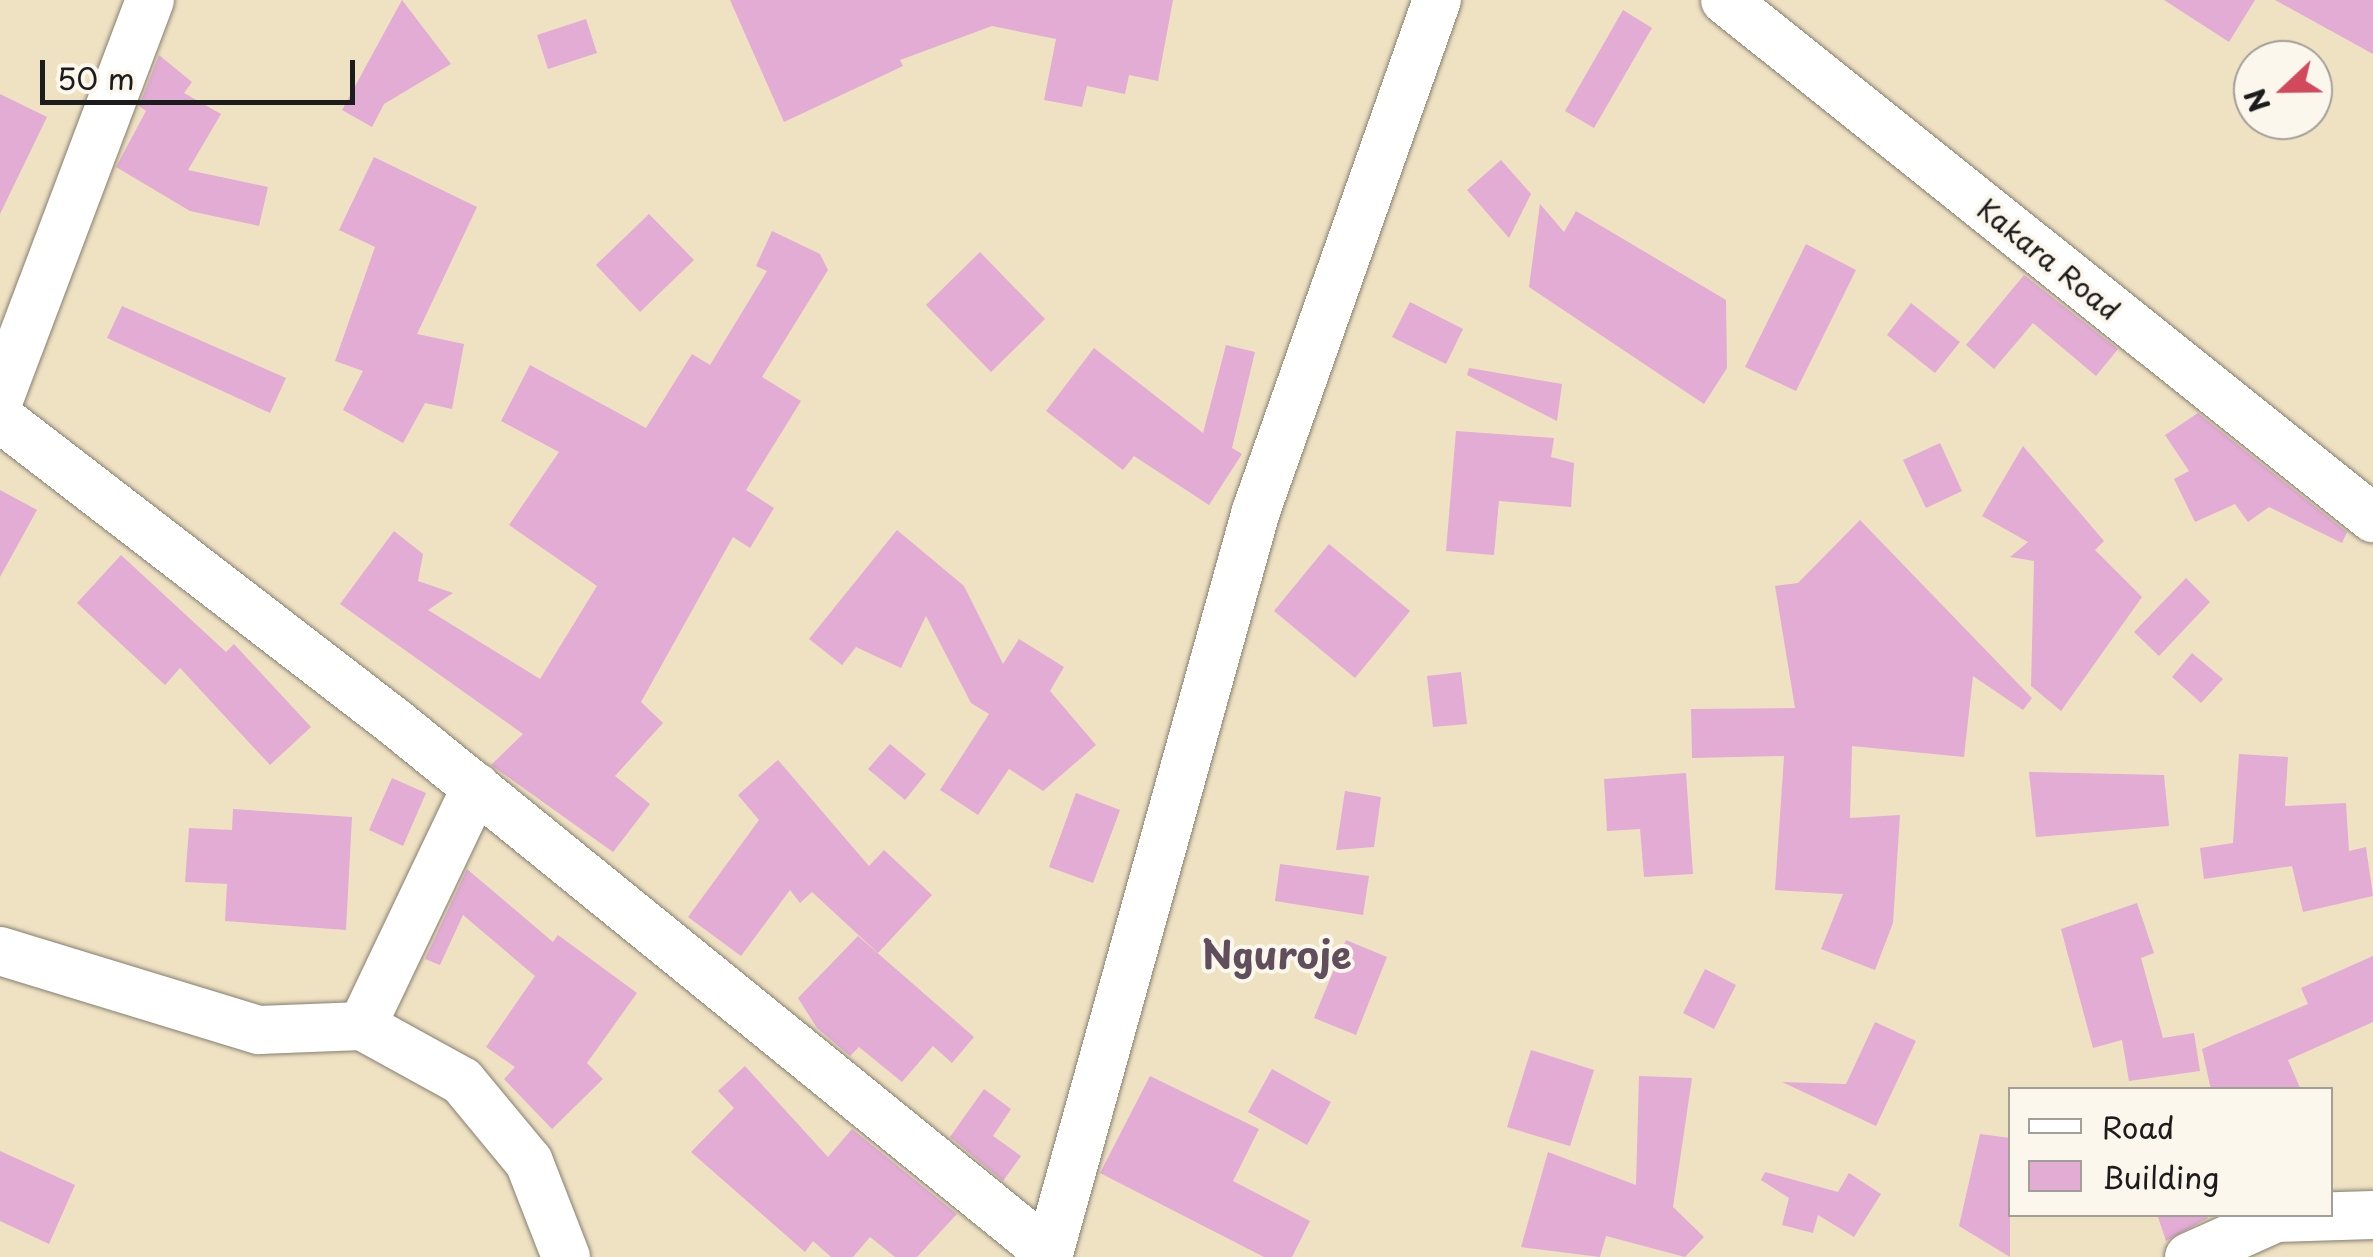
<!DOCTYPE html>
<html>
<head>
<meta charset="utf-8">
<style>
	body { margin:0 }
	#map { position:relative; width:2373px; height:1257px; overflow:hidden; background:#efe2c3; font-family:"Playpen Sans",sans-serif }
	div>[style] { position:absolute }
	.building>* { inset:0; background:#e2acd4 }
	.roads { filter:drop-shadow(0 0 2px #867f70) drop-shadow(0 0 2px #867f70) }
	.minor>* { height:48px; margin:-24px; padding:0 24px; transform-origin:24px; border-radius:24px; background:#fff }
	span { translate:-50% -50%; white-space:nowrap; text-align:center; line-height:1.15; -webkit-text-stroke:8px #fbf7ec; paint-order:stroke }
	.street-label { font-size:28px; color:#1c1c1c }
	.district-label { font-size:38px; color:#614e5c; font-weight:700 }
	.legend { position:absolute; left:2008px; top:1087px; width:325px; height:130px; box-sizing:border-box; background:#fbf7ec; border:2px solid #a29f99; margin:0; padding:12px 18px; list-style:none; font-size:30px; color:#1c1c1c }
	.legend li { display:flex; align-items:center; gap:20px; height:50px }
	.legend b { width:50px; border:2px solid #a29f99 }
	.north { position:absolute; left:2233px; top:40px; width:100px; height:100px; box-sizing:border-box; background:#fbf7ec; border:2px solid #a29f99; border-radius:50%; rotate:248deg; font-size:28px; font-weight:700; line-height:40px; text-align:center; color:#1c1c1c }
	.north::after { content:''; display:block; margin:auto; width:35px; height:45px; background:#d1495b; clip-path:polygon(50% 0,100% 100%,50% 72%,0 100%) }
	.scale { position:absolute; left:40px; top:60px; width:315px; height:45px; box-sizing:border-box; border:5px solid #1c1c1c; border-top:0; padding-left:12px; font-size:30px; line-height:35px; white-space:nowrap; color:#1c1c1c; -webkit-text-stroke:8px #fbf7ec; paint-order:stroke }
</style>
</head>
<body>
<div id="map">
	<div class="building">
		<i style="clip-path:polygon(402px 0,451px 64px,384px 104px,372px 127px,342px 110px)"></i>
		<i style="clip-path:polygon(730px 0,1173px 0,1158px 81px,1129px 75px,1125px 94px,1087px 86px,1082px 107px,1044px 100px,1056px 39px,992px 26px,900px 60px,903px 66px,784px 122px)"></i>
		<i style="clip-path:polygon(2164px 0,2255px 0,2229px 42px)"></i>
		<i style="clip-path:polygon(2275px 0,2373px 0,2373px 54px)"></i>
		<i style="clip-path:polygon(1623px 10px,1652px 28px,1594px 128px,1565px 111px)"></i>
		<i style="clip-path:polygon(586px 19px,597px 53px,548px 69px,537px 35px)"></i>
		<i style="clip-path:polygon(159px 55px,192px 82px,184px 93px,221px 114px,188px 170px,268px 187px,259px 226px,190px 211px,116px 167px,146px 111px,139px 106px)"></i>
		<i style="clip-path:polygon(0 94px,47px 117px,0 214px)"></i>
		<i style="clip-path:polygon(374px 157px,477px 207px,417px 334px,464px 344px,452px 409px,425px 403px,403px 443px,343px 410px,363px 371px,335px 361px,375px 247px,339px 230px)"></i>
		<i style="clip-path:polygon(1501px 160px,1531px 194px,1509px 238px,1467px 190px)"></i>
		<i style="clip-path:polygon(1540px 204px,1564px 232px,1576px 211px,1726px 300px,1727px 368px,1704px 404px,1529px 287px)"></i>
		<i style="clip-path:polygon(649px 214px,694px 260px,640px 312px,596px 265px)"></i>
		<i style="clip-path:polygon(772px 231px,820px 254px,828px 270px,762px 377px,801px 401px,746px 490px,774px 508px,750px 548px,733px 537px,641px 702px,663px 723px,615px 776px,650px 804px,613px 852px,491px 765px,523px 734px,340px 604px,394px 531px,423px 554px,418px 581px,453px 593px,428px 610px,540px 679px,597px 586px,509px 525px,559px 452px,501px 421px,530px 365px,646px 428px,692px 354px,710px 365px,767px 271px,756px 266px)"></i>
		<i style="clip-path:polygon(1806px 244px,1856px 270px,1796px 391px,1745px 367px)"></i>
		<i style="clip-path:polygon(980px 252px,1045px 319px,991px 372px,926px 305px)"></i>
		<i style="clip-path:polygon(2024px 275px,2118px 349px,2096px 376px,2033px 323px,1994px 369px,1966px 345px)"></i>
		<i style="clip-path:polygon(1410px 302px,1463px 329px,1446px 364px,1392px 337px)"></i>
		<i style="clip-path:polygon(1911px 303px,1960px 342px,1935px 373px,1887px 335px)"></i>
		<i style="clip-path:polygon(122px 306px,286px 378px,270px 413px,107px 338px)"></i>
		<i style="clip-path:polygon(1226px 345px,1255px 352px,1232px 448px,1242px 454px,1209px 505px,1134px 456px,1123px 470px,1046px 411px,1094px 348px,1203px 433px)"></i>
		<i style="clip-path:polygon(1469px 368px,1562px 384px,1557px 421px,1467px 375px)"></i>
		<i style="clip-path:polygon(2198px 413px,2347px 532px,2342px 543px,2269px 507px,2248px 522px,2235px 504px,2195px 522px,2174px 479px,2189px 471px,2165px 435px)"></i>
		<i style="clip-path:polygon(1456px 431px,1554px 438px,1551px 457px,1574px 463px,1571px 507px,1499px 501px,1494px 555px,1446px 551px)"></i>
		<i style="clip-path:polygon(1940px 443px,1962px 491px,1926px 508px,1903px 460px)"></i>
		<i style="clip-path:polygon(2023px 446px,2104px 541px,2095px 550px,2142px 597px,2061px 711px,2031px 686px,2034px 561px,2010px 557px,2028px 542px,1982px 516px)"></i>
		<i style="clip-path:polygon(0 490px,37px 510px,0 577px)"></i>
		<i style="clip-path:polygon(1860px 520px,2032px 698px,2023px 710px,1973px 676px,1964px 757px,1852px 746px,1850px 818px,1900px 815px,1893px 923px,1875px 970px,1821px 949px,1843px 894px,1775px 890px,1784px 756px,1692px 758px,1691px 709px,1795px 708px,1775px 586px,1798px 583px)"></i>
		<i style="clip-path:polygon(897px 530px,964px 586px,1003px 664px,1019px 639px,1064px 667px,1050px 691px,1096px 745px,1043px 791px,1009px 769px,978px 815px,940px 790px,989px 714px,971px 703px,926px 616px,901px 668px,856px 647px,842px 665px,809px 639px)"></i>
		<i style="clip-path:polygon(1329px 544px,1410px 611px,1355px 678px,1274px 611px)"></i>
		<i style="clip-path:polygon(121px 555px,226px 652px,234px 644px,311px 727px,270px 765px,180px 668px,165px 685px,77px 603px)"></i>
		<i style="clip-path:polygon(2186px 578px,2210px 602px,2159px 656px,2134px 632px)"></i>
		<i style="clip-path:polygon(2192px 653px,2223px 679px,2201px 703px,2172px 677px)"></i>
		<i style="clip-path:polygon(1461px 672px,1467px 724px,1433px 727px,1427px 676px)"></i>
		<i style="clip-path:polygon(890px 744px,926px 774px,905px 800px,868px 769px)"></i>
		<i style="clip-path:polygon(2239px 754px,2288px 757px,2285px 806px,2346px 803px,2349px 851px,2366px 847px,2373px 896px,2303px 912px,2292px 866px,2204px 879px,2200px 848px,2233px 843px)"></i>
		<i style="clip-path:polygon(778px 760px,869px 866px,884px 850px,932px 895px,878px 953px,812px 892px,800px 903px,790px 890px,741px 956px,688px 917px,759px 820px,738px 795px)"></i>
		<i style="clip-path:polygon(2029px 772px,2164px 775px,2169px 826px,2036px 837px)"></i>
		<i style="clip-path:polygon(1686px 773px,1693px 874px,1644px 877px,1640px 829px,1607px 831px,1604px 779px)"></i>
		<i style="clip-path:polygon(392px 778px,426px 793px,403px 846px,369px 830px)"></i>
		<i style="clip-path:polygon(1345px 791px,1381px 797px,1374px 847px,1336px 850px)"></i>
		<i style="clip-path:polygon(1076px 793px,1120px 810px,1093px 883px,1049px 867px)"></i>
		<i style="clip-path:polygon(233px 809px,352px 817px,346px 930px,225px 921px,227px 884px,185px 882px,189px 828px,232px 830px)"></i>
		<i style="clip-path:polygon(1280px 864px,1369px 876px,1363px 915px,1275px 901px)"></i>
		<i style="clip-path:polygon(467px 869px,553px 942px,558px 935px,637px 993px,587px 1063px,603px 1079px,552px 1129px,504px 1079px,515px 1067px,486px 1047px,535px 976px,463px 915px,440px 965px,425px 959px)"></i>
		<i style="clip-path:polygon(2137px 903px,2154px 953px,2141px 958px,2163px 1038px,2194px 1033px,2200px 1071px,2129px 1081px,2122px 1040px,2093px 1048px,2061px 929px)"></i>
		<i style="clip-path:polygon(858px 936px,974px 1037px,952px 1063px,933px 1046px,902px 1082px,859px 1047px,850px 1056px,817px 1028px,798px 998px)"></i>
		<i style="clip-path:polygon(1346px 940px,1387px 957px,1356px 1035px,1314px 1018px)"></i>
		<i style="clip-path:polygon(2373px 956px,2373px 1022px,2288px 1060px,2301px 1090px,2211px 1090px,2202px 1049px,2308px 1004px,2301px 988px)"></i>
		<i style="clip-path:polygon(1705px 969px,1736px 985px,1714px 1029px,1683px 1013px)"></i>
		<i style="clip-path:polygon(1875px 1022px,1916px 1041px,1876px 1126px,1782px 1082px,1846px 1084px)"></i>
		<i style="clip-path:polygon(1531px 1050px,1594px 1070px,1570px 1146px,1507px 1127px)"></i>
		<i style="clip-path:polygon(745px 1066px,828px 1157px,852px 1129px,957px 1214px,917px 1257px,895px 1257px,870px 1237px,853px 1257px,831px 1257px,813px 1241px,805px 1252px,691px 1152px,734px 1108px,718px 1091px)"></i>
		<i style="clip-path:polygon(1272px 1069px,1331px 1102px,1307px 1145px,1248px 1112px)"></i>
		<i style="clip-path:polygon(1150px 1076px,1259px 1129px,1233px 1181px,1310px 1221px,1292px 1257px,1264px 1257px,1100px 1173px)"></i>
		<i style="clip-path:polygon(1639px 1076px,1692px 1078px,1673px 1207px,1704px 1237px,1685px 1257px,1606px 1236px,1600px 1257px,1521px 1247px,1548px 1152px,1636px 1185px)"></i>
		<i style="clip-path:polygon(984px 1089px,1011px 1109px,993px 1136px,1021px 1156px,1003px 1181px,950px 1137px)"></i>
		<i style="clip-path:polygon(1980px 1134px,2010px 1138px,2010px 1257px,1959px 1226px)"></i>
		<i style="clip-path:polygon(0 1151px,75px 1185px,49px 1244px,0 1221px)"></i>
		<i style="clip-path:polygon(1765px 1172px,1838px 1192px,1849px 1173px,1881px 1194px,1854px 1237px,1818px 1215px,1813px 1233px,1782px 1225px,1789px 1198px,1761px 1180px)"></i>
		<i style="clip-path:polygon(2157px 1214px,2207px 1214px,2208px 1218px,2166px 1241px)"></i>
	</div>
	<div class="roads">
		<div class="minor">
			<i style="left:1725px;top:0;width:830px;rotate:38.64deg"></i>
			<i style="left:0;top:397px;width:424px;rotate:-69.3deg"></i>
			<i style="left:0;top:418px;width:500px;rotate:37.6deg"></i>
			<i style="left:396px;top:723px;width:841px;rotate:39.06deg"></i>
			<i style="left:0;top:951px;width:271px;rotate:17deg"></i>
			<i style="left:259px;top:1030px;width:103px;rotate:-2.2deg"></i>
			<i style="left:362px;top:1026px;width:114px;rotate:28.8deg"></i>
			<i style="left:462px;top:1081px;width:105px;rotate:50.4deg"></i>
			<i style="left:529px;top:1162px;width:102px;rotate:68.7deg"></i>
			<i style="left:362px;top:1026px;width:265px;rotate:-64.5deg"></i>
			<i style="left:1048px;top:1257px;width:774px;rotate:-74.42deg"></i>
			<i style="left:1256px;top:511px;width:542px;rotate:-70.5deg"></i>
			<i style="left:2189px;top:1257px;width:95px;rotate:-24.1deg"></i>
			<i style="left:2276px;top:1218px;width:97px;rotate:-1.8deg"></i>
		</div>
	</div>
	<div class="street-label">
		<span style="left:2049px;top:259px;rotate:39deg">Kakara Road</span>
	</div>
	<div class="district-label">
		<span style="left:1277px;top:954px">Nguroje</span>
	</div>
	<ul class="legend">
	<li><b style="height:12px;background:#fff"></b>Road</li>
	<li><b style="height:28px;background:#e2acd4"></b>Building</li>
	</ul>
	<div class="north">N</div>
	<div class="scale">50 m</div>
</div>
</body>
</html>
